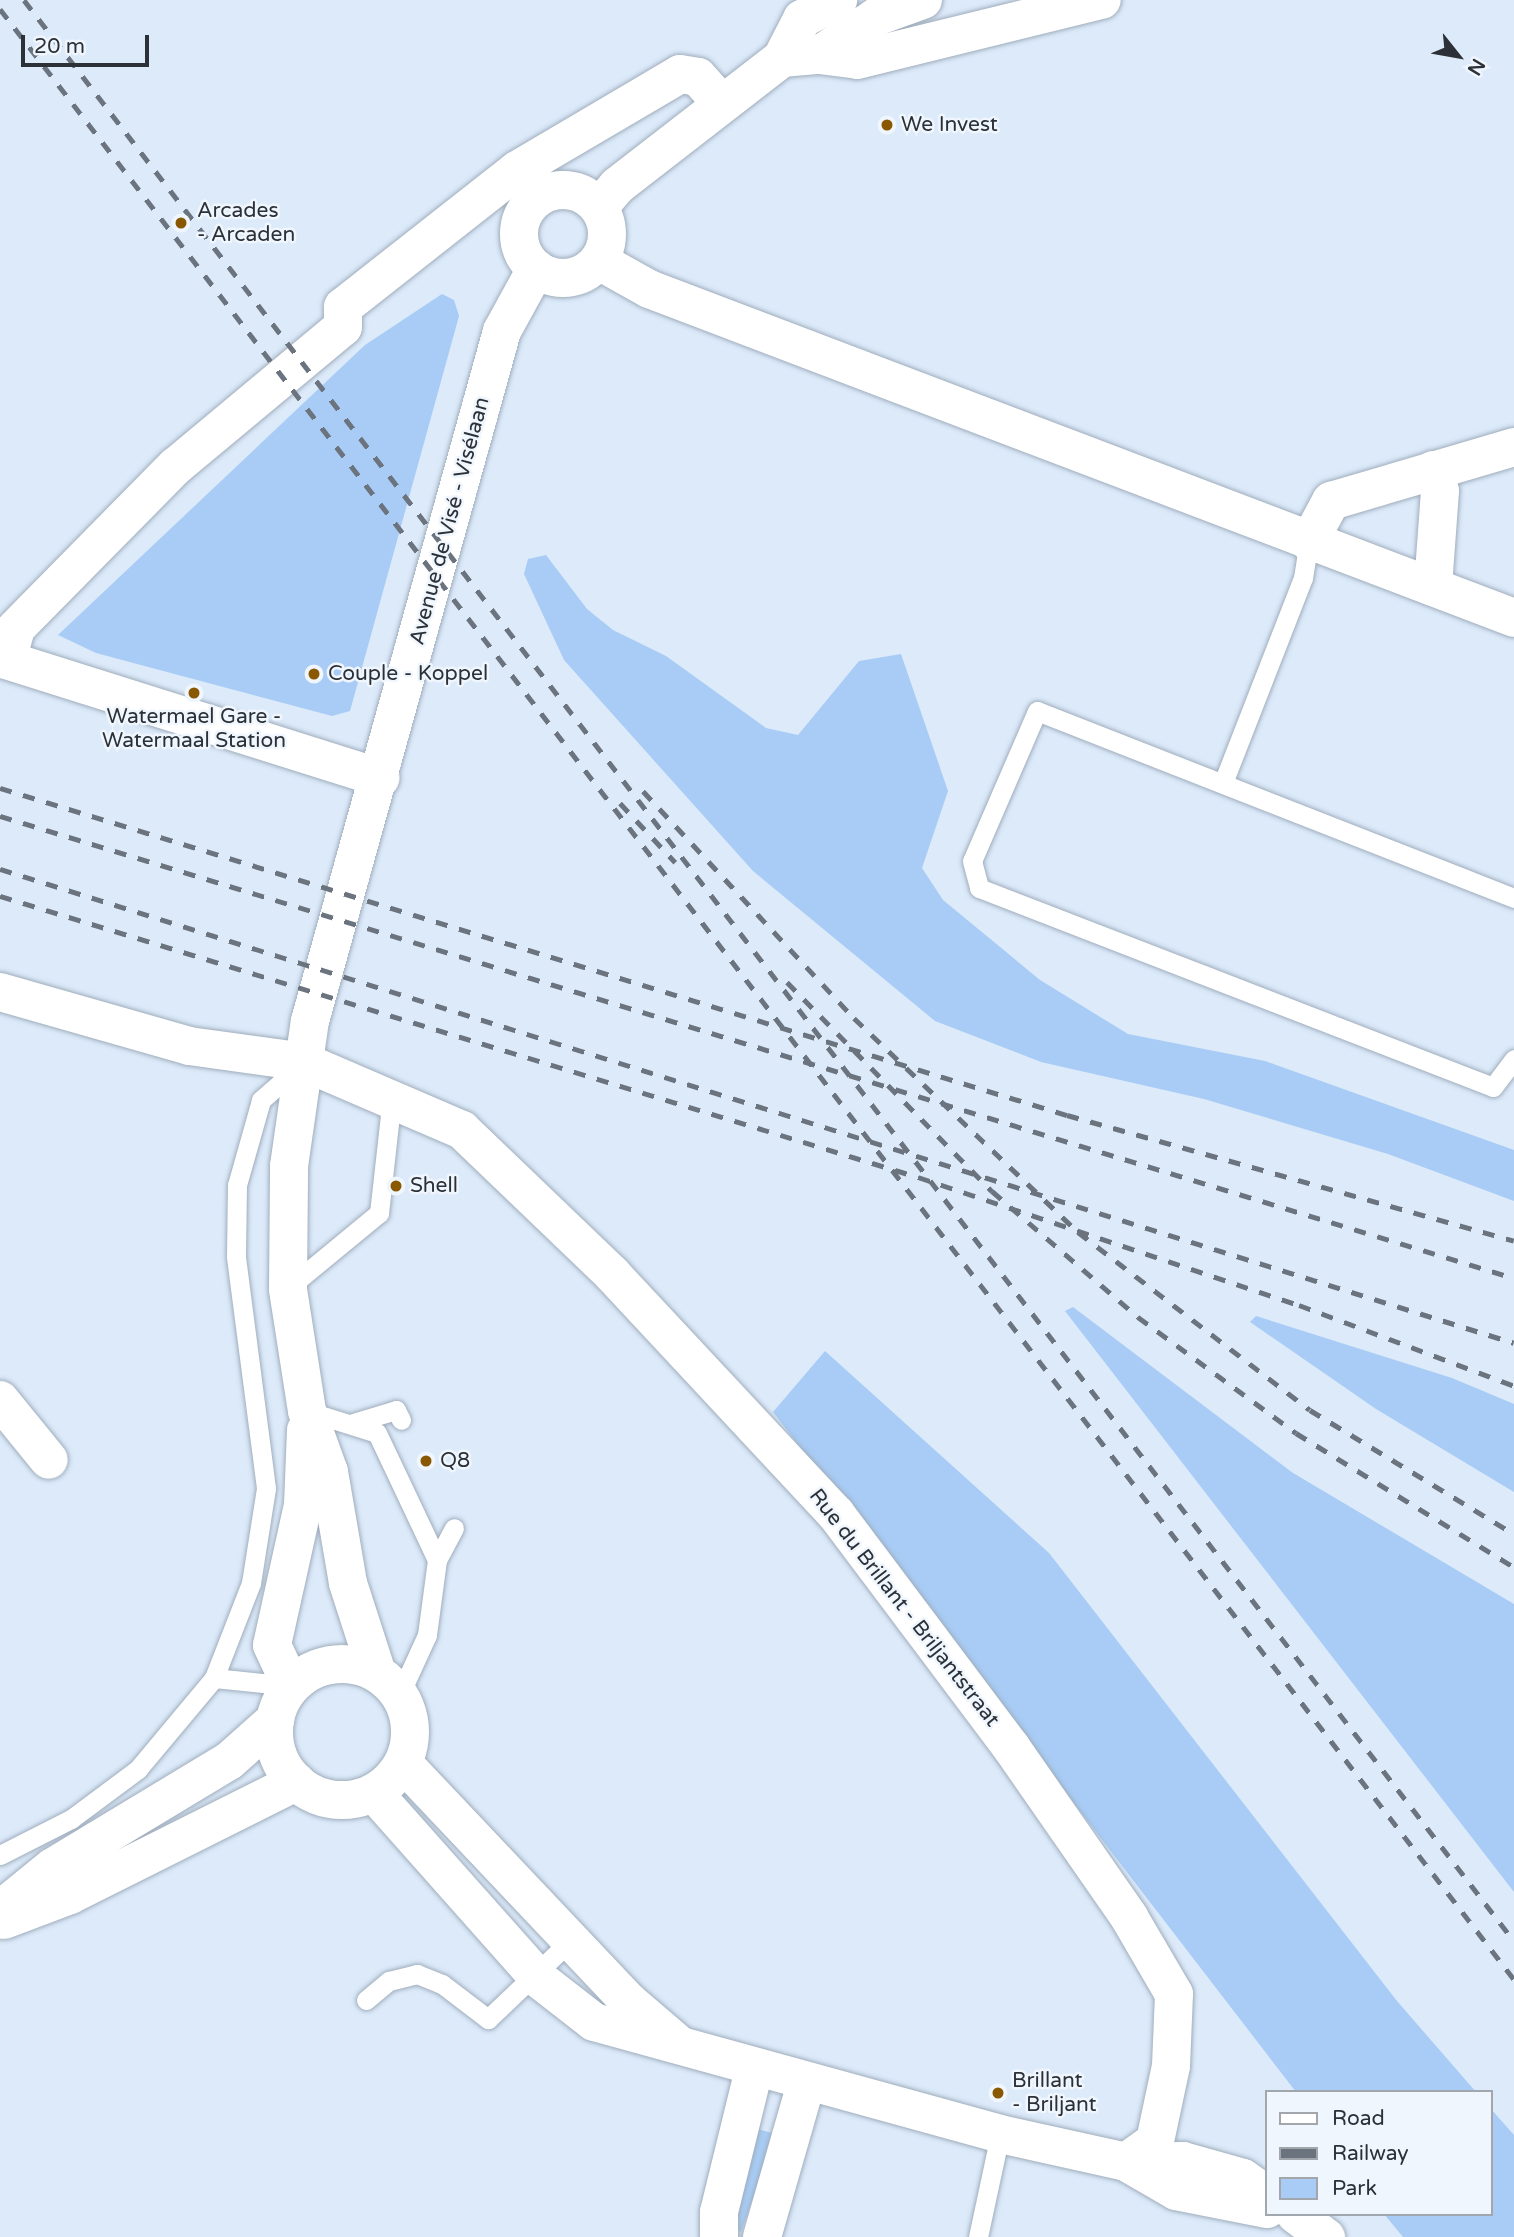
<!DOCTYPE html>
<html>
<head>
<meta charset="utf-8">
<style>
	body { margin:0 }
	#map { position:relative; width:1514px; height:2237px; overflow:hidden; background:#dceafa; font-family:"Varela Round",sans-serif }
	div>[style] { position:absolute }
	.green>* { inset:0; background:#a8ccf5 }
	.roads { filter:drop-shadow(0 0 2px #9fadbc) drop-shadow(0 0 2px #9fadbc) }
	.service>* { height:19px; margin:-9.5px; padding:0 9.5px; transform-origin:9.5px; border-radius:9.5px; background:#fff }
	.minor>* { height:38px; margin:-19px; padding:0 19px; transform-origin:19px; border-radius:19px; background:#fff }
	.tertiary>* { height:38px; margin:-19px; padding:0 19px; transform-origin:19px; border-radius:19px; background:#fff }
	.tertiary>.ring { margin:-19px; padding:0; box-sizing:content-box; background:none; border:38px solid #fff; border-radius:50% }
	.rail>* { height:5px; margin-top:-2.5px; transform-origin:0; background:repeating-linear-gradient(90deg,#6b747e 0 12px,transparent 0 24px) }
	.dots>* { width:19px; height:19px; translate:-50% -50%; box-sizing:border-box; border:4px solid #f0f6fd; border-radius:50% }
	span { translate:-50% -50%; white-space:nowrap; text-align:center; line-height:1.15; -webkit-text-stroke:5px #f0f6fd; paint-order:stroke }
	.poi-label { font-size:21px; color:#2c3138 }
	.left { translate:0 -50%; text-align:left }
	.street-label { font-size:21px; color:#2c3138 }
	.legend { position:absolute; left:1265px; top:2090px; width:228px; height:126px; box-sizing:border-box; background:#f0f6fd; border:2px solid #a2a7ae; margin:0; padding:9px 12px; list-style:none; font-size:21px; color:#2c3138 }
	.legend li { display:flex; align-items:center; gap:14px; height:35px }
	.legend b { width:35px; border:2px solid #a2a7ae }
	.north { position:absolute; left:1423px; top:21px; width:70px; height:70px; -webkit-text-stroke:5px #f0f6fd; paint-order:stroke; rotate:121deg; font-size:19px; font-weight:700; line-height:28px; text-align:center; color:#2c3138 }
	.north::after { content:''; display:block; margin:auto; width:24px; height:32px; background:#2c3138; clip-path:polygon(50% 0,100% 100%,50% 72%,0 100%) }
	.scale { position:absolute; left:21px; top:35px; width:128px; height:32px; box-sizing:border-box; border:4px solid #2c3138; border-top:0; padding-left:9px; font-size:21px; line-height:24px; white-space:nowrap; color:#2c3138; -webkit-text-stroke:5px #f0f6fd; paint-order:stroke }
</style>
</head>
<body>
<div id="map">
	<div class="green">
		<i style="clip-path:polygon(442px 294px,454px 300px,459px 316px,350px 711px,332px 716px,96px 653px,58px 635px,365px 345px)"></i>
		<i style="clip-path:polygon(546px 555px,587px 609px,613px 630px,666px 656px,766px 728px,798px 735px,859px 661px,901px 654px,948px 791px,922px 868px,943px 900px,1040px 980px,1128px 1034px,1265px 1061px,1514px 1150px,1514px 1201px,1388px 1154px,1204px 1099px,1041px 1062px,935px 1021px,753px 871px,564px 660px,524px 574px,528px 559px)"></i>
		<i style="clip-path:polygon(1073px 1307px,1293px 1473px,1514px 1604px,1514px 1892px,1065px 1311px)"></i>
		<i style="clip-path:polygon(1256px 1316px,1452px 1378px,1514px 1404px,1514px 1492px,1376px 1409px,1250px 1322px)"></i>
		<i style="clip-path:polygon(825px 1351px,1049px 1553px,1397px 2001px,1476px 2092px,1296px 2092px,773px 1412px)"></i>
		<i style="clip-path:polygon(1491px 2109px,1514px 2135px,1514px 2237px,1403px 2237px,1384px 2214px,1491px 2214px)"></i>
		<i style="clip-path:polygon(757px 2129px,776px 2134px,741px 2232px,734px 2226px)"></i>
	</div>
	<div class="roads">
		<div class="service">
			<i style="left:1223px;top:783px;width:220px;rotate:-68.7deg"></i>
			<i style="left:1303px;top:578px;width:36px;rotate:-81deg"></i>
			<i style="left:1514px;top:898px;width:512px;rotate:-158.59deg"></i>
			<i style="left:1037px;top:711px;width:163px;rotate:113.4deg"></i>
			<i style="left:972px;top:861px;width:28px;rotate:75deg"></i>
			<i style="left:979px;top:888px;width:551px;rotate:21.16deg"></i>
			<i style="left:1493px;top:1087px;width:35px;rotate:-53deg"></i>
			<i style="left:288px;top:1288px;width:118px;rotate:-39.5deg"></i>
			<i style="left:379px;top:1213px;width:116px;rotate:-83.6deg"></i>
			<i style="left:307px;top:1411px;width:73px;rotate:17.4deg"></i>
			<i style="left:377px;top:1433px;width:140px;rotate:64.7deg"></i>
			<i style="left:437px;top:1560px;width:76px;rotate:97.6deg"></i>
			<i style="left:427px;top:1635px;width:65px;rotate:114.6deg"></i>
			<i style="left:353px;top:1423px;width:45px;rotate:-16.8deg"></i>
			<i style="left:396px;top:1410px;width:11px;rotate:63deg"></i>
			<i style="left:437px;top:1560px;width:36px;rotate:-62deg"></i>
			<i style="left:214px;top:1678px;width:77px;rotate:5.9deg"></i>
			<i style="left:0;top:1855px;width:80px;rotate:-26.9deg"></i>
			<i style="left:71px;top:1819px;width:84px;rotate:-36.7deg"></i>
			<i style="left:138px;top:1769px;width:119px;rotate:-50.1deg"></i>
			<i style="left:214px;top:1678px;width:102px;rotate:-68.7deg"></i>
			<i style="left:251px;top:1583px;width:96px;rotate:-81deg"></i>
			<i style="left:266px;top:1488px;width:234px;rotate:-97.4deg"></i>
			<i style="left:236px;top:1256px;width:71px;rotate:-89.2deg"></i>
			<i style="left:237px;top:1185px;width:88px;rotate:-74.2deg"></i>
			<i style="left:261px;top:1100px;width:53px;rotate:-41.2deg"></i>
			<i style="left:366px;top:2000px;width:30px;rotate:-40deg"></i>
			<i style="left:389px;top:1981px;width:29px;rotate:-14deg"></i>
			<i style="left:417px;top:1974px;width:27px;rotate:22deg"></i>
			<i style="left:442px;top:1984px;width:58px;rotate:37.3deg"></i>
			<i style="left:488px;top:2019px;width:113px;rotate:-43.6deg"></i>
			<i style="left:978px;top:2237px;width:105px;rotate:-77.9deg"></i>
		</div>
		<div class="minor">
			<i style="left:819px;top:55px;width:38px;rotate:7deg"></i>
			<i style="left:857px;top:60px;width:252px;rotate:-13.8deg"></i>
			<i style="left:599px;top:261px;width:57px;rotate:29.2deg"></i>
			<i style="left:649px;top:289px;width:925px;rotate:20.82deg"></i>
			<i style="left:1433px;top:470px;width:22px;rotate:72deg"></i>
			<i style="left:1440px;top:491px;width:96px;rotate:94.2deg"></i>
			<i style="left:1309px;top:542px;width:47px;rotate:-61.8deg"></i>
			<i style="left:1331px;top:501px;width:191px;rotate:-16.4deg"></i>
			<i style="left:7px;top:660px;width:33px;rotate:-74deg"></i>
			<i style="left:16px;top:628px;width:228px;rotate:-45.4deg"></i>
			<i style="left:176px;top:466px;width:217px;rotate:-39.8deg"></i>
			<i style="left:343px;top:327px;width:20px;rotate:-90deg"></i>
			<i style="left:343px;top:307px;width:221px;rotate:-38.2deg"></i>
			<i style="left:517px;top:170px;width:189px;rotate:-30.5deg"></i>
			<i style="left:680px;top:74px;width:18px;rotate:9deg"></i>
			<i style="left:698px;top:77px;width:36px;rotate:48deg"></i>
			<i style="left:0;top:992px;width:197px;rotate:15.9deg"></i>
			<i style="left:189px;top:1046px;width:116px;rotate:7.9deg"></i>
			<i style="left:304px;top:1062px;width:172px;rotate:23.3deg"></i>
			<i style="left:462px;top:1130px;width:208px;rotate:43.8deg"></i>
			<i style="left:612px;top:1274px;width:328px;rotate:47deg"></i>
			<i style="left:836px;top:1514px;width:291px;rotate:53.1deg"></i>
			<i style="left:1011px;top:1747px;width:207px;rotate:55.2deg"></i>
			<i style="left:1129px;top:1917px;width:89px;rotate:59.7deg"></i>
			<i style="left:1174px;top:1994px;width:72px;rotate:92.4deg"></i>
			<i style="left:1171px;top:2066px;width:77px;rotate:102deg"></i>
			<i style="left:1155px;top:2141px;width:36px;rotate:144deg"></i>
			<i style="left:0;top:1400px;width:77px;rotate:50.8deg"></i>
		</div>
		<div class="tertiary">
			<i style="left:782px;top:58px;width:37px;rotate:-5deg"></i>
			<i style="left:819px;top:55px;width:69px;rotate:-33.7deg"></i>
			<i style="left:876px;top:17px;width:50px;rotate:-19.9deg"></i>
			<i class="ring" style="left:519px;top:190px;width:50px;height:50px"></i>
			<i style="left:599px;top:207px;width:28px;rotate:-49deg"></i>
			<i style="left:617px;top:186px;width:209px;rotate:-37.8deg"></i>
			<i style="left:782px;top:58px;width:44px;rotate:-62.9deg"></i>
			<i style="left:802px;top:19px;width:41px;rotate:-27.8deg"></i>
			<i style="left:0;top:658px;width:399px;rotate:17.5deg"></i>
			<i class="ring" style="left:274px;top:1664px;width:98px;height:98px"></i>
			<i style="left:377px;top:1673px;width:95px;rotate:-107.9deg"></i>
			<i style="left:348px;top:1583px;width:113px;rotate:-99.7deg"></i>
			<i style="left:329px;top:1472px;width:65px;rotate:-109.8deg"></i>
			<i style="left:307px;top:1411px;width:123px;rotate:-98.9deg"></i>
			<i style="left:288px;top:1289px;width:123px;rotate:-89.5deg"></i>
			<i style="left:289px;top:1166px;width:147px;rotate:-81.8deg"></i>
			<i style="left:310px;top:1021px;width:716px;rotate:-74.45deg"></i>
			<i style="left:502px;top:331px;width:71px;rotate:-61.3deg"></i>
			<i style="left:291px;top:1686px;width:45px;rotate:-114.9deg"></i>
			<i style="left:272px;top:1645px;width:143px;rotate:-77.5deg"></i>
			<i style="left:303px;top:1505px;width:75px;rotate:-87.7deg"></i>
			<i style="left:403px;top:1763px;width:328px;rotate:46.6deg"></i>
			<i style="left:628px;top:2001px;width:65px;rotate:40.6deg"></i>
			<i style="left:374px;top:1793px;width:250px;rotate:48.4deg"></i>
			<i style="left:540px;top:1980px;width:68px;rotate:37.9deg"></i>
			<i style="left:594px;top:2022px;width:421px;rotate:15.4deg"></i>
			<i style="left:1000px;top:2134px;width:129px;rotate:12.5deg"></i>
			<i style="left:1126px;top:2162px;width:57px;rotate:-1deg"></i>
			<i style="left:1183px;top:2161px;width:62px;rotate:15.8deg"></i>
			<i style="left:1243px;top:2178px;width:29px;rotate:35deg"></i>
			<i style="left:0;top:1910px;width:68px;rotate:-39.1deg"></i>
			<i style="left:53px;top:1867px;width:205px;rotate:-31.1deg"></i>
			<i style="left:229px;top:1761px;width:62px;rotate:-41.7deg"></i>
			<i style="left:4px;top:1920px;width:71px;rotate:-20.7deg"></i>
			<i style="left:70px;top:1895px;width:253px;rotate:-26.6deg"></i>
			<i style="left:1126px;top:2162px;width:58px;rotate:30.1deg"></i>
			<i style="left:1176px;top:2191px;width:93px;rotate:11.2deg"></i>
			<i style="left:1295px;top:2214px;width:39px;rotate:37deg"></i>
			<i style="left:719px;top:2237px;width:25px;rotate:-90deg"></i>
			<i style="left:719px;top:2212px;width:147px;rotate:-76.2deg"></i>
			<i style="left:762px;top:2237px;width:159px;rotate:-74deg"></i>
		</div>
	</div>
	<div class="rail">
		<i style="left:24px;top:0;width:2447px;rotate:52.49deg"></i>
		<i style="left:0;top:9px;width:2485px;rotate:52.46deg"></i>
		<i style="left:0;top:788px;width:1116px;rotate:17.04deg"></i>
		<i style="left:1067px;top:1115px;width:464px;rotate:15.7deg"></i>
		<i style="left:643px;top:791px;width:310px;rotate:47.1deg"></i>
		<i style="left:854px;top:1018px;width:310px;rotate:43.7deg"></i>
		<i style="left:1078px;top:1232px;width:292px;rotate:37.5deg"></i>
		<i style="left:1310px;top:1410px;width:239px;rotate:31.3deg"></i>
		<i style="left:620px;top:803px;width:81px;rotate:47deg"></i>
		<i style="left:0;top:816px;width:1583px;rotate:16.97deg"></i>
		<i style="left:0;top:869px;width:1586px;rotate:17.38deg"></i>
		<i style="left:0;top:896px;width:960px;rotate:17.02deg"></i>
		<i style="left:918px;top:1177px;width:402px;rotate:18.6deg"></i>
		<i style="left:1299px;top:1305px;width:230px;rotate:20.6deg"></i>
		<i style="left:787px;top:982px;width:293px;rotate:45.6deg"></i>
		<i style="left:992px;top:1191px;width:193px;rotate:40.8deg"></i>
		<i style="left:1138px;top:1317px;width:196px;rotate:36.3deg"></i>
		<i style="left:1296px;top:1433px;width:256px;rotate:31.6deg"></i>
	</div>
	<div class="dots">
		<i style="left:887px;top:125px;background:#8a5801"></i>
		<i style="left:181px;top:223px;background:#8a5801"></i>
		<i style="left:314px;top:674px;background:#8a5801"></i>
		<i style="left:194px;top:693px;background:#8a5801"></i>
		<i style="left:396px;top:1186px;background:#8a5801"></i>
		<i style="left:426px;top:1461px;background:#8a5801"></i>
		<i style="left:998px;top:2093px;background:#8a5801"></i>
	</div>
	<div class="poi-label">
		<span class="left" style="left:901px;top:125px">We Invest</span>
		<span class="left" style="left:197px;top:223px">Arcades<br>- Arcaden</span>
		<span class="left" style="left:328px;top:674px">Couple - Koppel</span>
		<span style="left:194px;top:729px">Watermael Gare -<br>Watermaal Station</span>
		<span class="left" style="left:410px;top:1186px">Shell</span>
		<span class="left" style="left:440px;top:1461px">Q8</span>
		<span class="left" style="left:1012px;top:2093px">Brillant<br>- Briljant</span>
	</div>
	<div class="street-label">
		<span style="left:450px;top:521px;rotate:-75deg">Avenue de Visé - Visélaan</span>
		<span style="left:904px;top:1608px;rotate:52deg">Rue du Brillant - Briljantstraat</span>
	</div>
	<ul class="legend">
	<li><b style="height:9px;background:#fff"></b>Road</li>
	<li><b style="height:9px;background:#6b747e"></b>Railway</li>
	<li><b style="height:19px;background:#a8ccf5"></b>Park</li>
	</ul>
	<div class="north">N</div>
	<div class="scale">20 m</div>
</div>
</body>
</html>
